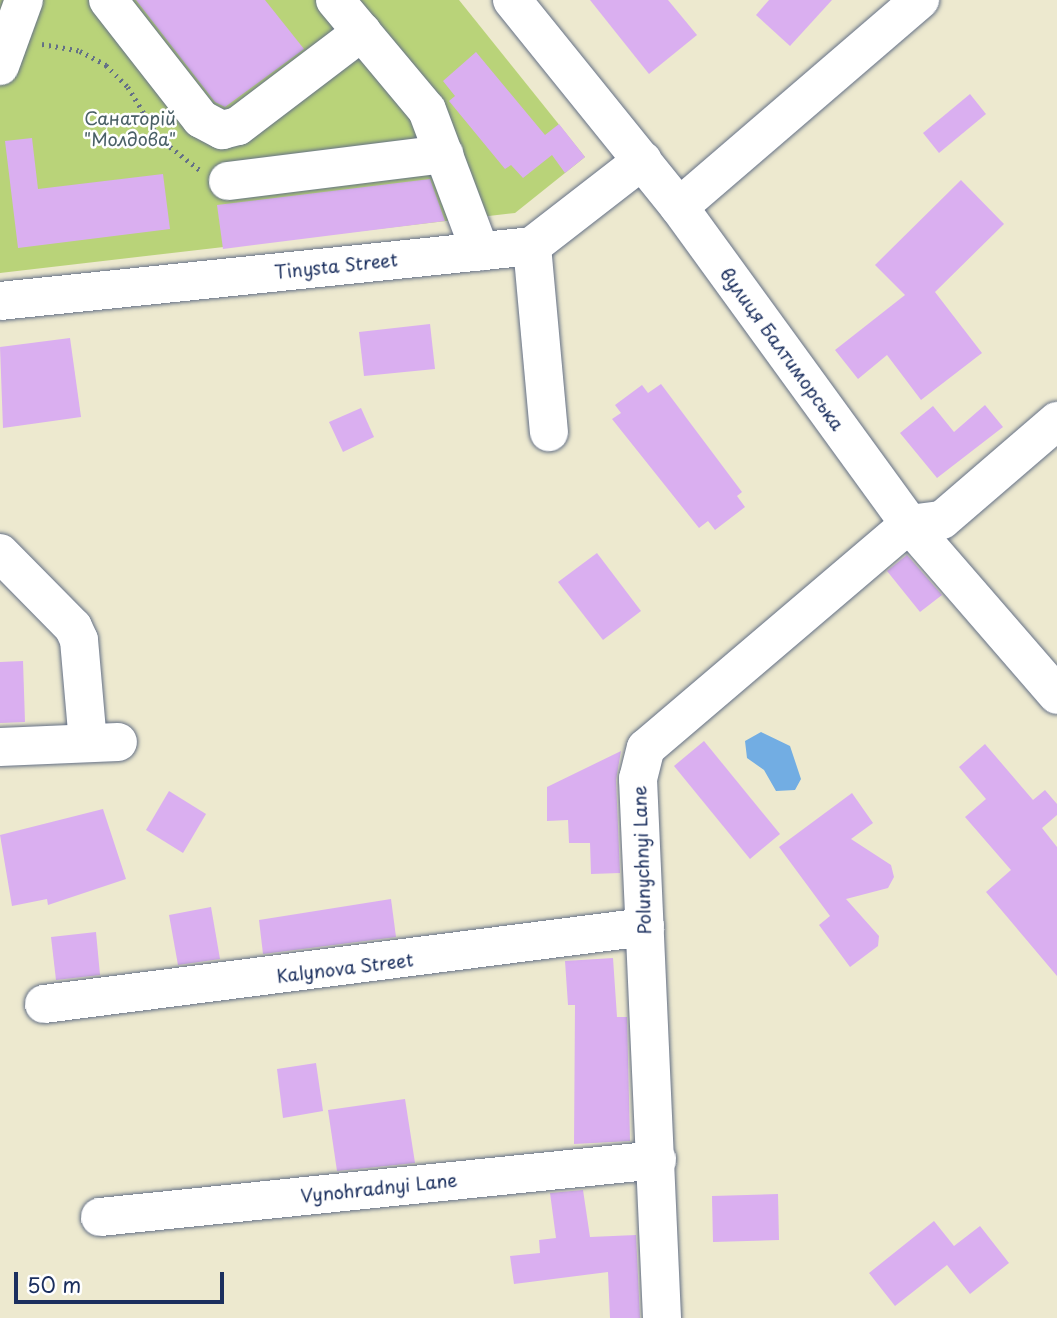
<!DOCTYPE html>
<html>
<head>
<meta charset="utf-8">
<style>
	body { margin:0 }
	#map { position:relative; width:1057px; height:1318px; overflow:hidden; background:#ede9cf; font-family:"Playpen Sans",sans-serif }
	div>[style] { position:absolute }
	.green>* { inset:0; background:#b9d379 }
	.water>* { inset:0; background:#72ade3 }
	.building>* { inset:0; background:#daaff0 }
	.path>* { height:4.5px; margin-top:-2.25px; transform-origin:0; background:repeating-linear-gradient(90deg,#647086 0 2px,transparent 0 7px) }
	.roads { filter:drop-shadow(0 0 2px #647086) drop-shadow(0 0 2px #647086) }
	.minor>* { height:38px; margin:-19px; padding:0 19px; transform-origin:19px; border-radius:19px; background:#fff }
	.major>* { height:38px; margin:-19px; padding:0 19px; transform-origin:19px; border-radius:19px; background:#fff }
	span { translate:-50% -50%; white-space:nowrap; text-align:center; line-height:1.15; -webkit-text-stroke:5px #fff; paint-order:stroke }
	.park-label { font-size:18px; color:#4a6066 }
	.street-label { font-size:18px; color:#1b2f5e }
	.scale { position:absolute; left:14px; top:1272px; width:210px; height:32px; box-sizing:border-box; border:4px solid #1b2f5e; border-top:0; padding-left:9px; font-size:21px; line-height:24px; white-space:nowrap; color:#1b2f5e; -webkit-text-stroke:5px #fff; paint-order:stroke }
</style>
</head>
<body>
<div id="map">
	<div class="green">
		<i style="clip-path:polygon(0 0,459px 0,585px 157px,515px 213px,0 273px)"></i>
	</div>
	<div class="water">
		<i style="clip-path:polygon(761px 732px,790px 746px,801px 779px,795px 790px,776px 791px,764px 770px,747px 758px,745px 741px)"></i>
	</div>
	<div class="building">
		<i style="clip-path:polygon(136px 0,265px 0,304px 49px,225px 107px,215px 102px)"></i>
		<i style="clip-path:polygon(590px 0,668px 0,697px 35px,649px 74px)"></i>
		<i style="clip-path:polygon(769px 0,832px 0,790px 46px,756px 15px)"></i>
		<i style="clip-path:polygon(476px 52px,545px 135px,559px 124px,585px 157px,565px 173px,552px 155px,523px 178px,511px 165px,505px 169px,449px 101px,455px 96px,443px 81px)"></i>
		<i style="clip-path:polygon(970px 94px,986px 114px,939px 153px,923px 133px)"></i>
		<i style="clip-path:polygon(32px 138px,38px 189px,163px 174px,170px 229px,18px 248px,5px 141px)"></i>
		<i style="clip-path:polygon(430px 179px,445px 221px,223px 249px,217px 205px)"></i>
		<i style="clip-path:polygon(961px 180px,1004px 224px,935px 292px,982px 353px,921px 400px,887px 355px,858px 379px,835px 350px,905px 295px,875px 265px)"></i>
		<i style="clip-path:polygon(430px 324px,435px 369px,364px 376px,359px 332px)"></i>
		<i style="clip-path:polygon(70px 338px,81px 417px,3px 428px,0 347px)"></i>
		<i style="clip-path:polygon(661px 384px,742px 492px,737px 496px,745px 507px,715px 530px,708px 521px,699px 528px,612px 419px,621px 413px,615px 405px,642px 385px,648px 393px)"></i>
		<i style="clip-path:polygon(985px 405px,1003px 427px,937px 478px,900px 433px,933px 406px,954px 432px)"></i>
		<i style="clip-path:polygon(361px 408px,374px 437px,343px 452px,329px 422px)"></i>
		<i style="clip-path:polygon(597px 553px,641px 611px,603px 640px,558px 582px)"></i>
		<i style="clip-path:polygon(907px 555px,942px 595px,920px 612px,887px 571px)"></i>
		<i style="clip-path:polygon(23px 661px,25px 722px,0 723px,0 662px)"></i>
		<i style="clip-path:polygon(704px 741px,780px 834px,750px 859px,674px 766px)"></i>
		<i style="clip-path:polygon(985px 744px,1033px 800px,1045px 790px,1057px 804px,1057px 815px,1042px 828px,1057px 847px,1057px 976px,986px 892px,1011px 870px,965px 817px,986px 799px,959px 767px)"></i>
		<i style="clip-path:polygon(621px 751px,616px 780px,620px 873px,591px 874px,590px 843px,569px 843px,568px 820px,547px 821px,547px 787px)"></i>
		<i style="clip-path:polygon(169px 791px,206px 814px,183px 853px,146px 830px)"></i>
		<i style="clip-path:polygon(852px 793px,873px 823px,851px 839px,891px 865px,894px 877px,888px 888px,846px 899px,879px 936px,878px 946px,850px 967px,819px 925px,830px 916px,779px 847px)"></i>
		<i style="clip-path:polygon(103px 809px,126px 879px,48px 905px,47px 899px,12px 906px,0 835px)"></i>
		<i style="clip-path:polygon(391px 899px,396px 937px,263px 954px,259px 920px)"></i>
		<i style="clip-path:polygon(211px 907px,220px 959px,178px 965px,169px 915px)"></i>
		<i style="clip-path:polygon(96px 932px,100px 975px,56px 980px,51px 937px)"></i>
		<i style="clip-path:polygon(613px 958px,617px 1017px,627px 1017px,630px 1141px,574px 1144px,575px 1005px,568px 1005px,565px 961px)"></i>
		<i style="clip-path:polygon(316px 1063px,323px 1111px,283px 1118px,277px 1069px)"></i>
		<i style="clip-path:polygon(405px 1099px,415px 1163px,337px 1171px,328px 1110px)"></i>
		<i style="clip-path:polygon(583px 1190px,590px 1237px,636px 1235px,640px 1318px,610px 1318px,608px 1272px,514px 1284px,510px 1256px,540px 1253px,539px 1240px,556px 1238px,550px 1193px)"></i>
		<i style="clip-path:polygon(778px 1194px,779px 1240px,713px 1242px,712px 1196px)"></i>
		<i style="clip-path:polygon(934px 1221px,954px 1246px,980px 1226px,1009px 1263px,970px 1294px,947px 1265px,895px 1306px,869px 1273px)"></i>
	</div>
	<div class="path">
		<i style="left:42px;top:44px;width:39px;rotate:10deg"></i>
		<i style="left:80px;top:51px;width:30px;rotate:28deg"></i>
		<i style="left:106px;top:65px;width:31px;rotate:45deg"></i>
		<i style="left:128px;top:87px;width:60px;rotate:58.7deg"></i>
		<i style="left:159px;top:138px;width:52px;rotate:38deg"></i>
	</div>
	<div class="roads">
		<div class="minor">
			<i style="left:108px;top:0;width:151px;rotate:52deg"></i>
			<i style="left:201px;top:119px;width:24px;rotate:28deg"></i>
			<i style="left:222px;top:130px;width:16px;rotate:-14deg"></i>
			<i style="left:238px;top:126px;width:156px;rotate:-37.2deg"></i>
			<i style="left:335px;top:0;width:143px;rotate:50.1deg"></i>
			<i style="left:427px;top:110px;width:151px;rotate:69.4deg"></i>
			<i style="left:0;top:66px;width:70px;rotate:-70deg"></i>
			<i style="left:228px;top:181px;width:218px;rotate:-7.1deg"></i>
			<i style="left:679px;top:207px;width:318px;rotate:-40.7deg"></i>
			<i style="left:532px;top:246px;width:187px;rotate:84.8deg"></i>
			<i style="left:0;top:301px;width:535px;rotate:-5.9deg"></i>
			<i style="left:532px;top:246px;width:140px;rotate:-37.8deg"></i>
			<i style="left:0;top:553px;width:104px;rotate:45.4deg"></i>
			<i style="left:73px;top:627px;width:14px;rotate:65deg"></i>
			<i style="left:79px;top:640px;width:103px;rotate:85deg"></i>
			<i style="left:0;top:747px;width:118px;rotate:-2.4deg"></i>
			<i style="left:44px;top:1004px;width:606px;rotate:-7.3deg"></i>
			<i style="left:100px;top:1217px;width:560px;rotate:-5.84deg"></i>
			<i style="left:662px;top:1318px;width:540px;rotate:-92.55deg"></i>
			<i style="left:638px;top:779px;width:32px;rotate:-76deg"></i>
			<i style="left:646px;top:748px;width:345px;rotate:-40.4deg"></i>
			<i style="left:909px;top:524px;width:33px;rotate:-7deg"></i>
			<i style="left:942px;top:520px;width:152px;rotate:-40.7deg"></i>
		</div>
		<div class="major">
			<i style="left:512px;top:0;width:266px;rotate:51.1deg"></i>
			<i style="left:679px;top:207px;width:392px;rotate:54deg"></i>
			<i style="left:909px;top:524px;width:226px;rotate:49.1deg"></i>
		</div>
	</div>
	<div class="park-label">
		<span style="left:130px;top:129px">Санаторій<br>"Молдова"</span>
	</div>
	<div class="street-label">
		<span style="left:336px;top:266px;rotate:-6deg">Tinysta Street</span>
		<span style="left:782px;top:349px;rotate:54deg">вулиця Балтиморська</span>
		<span style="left:642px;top:860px;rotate:-92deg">Polunychnyi Lane</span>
		<span style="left:345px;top:968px;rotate:-7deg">Kalynova Street</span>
		<span style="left:379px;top:1188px;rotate:-6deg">Vynohradnyi Lane</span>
	</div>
	<div class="scale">50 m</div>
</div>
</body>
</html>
